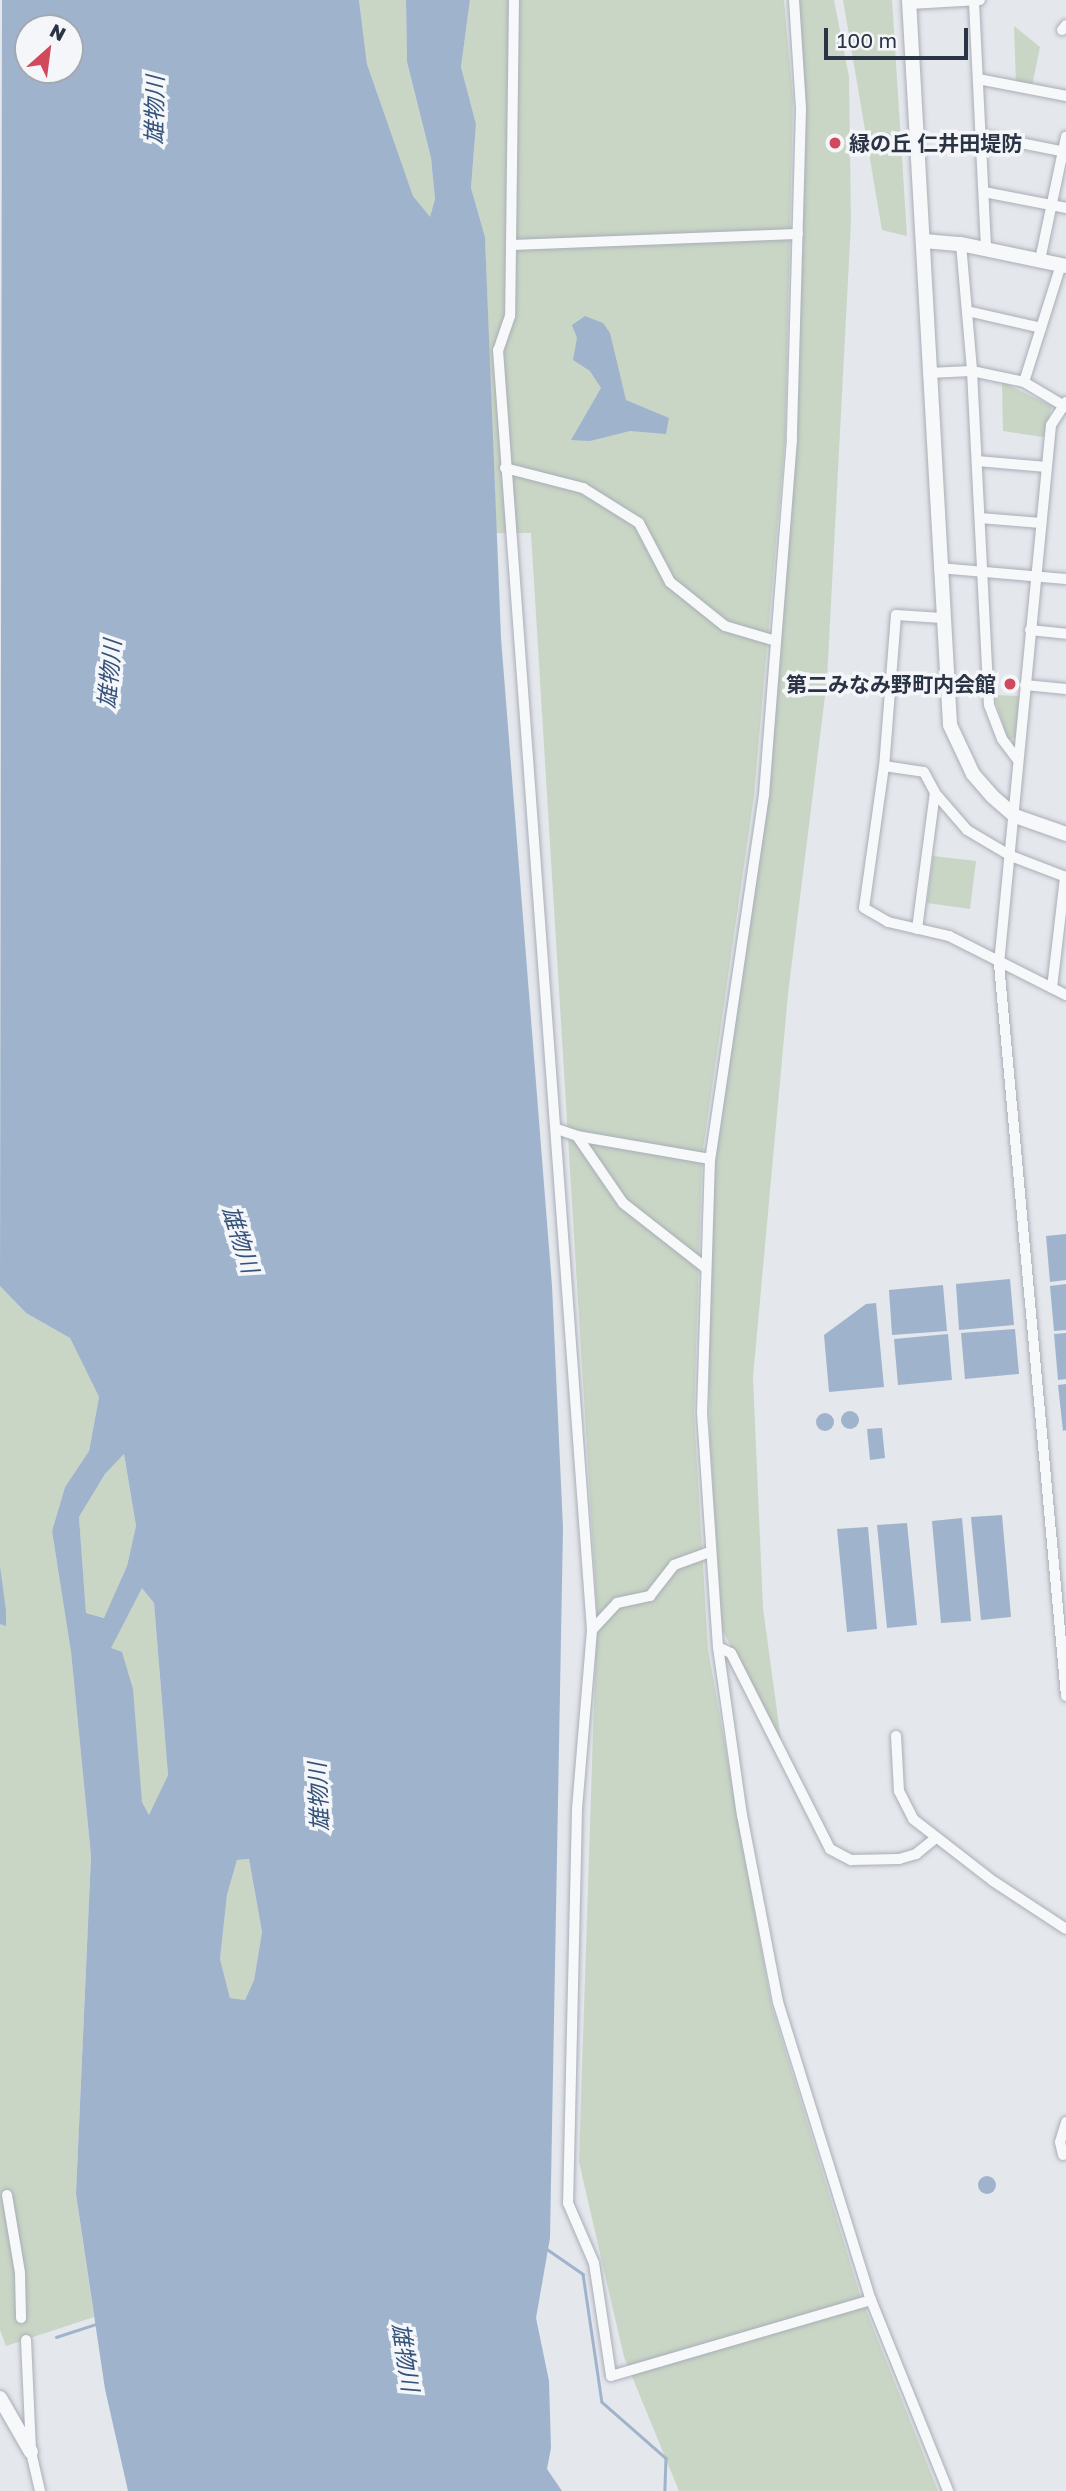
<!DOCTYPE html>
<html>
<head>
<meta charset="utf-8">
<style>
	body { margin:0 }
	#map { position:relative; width:1066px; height:2491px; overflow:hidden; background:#e4e7ec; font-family:"Golos Text","Noto Sans JP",sans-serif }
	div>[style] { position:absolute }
	.green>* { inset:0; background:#c9d6c5 }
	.water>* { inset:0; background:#9fb4cc }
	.round { border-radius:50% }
	.stream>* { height:2.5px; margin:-1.25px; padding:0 1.25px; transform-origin:1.25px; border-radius:1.25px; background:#9fb4cc }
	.roads { filter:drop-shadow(0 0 2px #a9aeb7) drop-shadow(0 0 2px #a9aeb7) }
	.minor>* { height:10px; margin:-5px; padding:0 5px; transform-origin:5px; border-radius:5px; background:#f7f8fa }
	.tertiary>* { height:14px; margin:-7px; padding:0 7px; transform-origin:7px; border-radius:7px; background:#f7f8fa }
	.dots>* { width:19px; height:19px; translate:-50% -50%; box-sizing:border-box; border:4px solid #f4f6f9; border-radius:50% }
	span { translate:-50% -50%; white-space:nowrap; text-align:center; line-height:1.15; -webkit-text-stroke:7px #f4f6f9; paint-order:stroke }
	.poi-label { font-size:21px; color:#2b3445; font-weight:700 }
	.left { translate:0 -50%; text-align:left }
	.right { translate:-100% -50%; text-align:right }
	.water-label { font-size:23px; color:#34527a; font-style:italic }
	.north { position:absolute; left:14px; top:14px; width:70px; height:70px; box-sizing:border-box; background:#f4f6f9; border:2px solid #a4a8b1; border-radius:50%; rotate:28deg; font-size:19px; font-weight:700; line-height:28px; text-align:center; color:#2b3445 }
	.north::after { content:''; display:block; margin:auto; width:24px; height:32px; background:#d1495b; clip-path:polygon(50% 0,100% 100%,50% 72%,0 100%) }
	.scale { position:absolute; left:824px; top:28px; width:144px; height:32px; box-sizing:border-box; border:4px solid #2b3445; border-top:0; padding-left:9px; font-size:21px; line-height:24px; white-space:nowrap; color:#2b3445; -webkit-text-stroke:5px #f4f6f9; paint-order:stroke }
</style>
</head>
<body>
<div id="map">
	<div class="green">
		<i style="clip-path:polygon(359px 0,406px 0,407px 62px,431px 158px,435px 199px,430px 218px,413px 196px,367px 64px)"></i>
		<i style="clip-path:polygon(470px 0,784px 0,793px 99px,785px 439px,754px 796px,702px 1157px,694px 1414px,708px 1649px,771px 2004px,860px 2295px,938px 2491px,679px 2491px,624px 2357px,579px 2162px,597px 1611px,531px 533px,496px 533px,485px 237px,471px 188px,476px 124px,461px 67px)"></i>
		<i style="clip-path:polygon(797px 0,834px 0,849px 77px,851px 222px,827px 680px,788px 994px,753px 1377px,763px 1608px,782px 1748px,722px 1629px,710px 1440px,708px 1305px,713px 1159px,767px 795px,795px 456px)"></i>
		<i style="clip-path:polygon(843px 0,892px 0,907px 236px,882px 230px)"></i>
		<i style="clip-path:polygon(1014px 26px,1040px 47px,1032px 86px,1016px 83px)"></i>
		<i style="clip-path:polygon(1002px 382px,1052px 406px,1043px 437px,1003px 431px)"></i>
		<i style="clip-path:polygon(994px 695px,1019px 696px,1016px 737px,1008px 740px)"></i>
		<i style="clip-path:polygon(933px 856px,976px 861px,970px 909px,927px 903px)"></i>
		<i style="clip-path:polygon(0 1286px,26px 1313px,70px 1338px,99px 1397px,89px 1451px,65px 1487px,52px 1531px,71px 1652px,91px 1856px,76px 2194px,94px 2317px,6px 2346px,0 2330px)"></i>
		<i style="clip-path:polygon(124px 1454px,136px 1526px,127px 1566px,105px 1618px,86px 1613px,79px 1517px,105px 1474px)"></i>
		<i style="clip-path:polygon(142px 1587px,154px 1603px,168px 1775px,149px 1816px,142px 1802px,110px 1648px)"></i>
		<i style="clip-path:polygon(249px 1859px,262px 1932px,254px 1980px,245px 2000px,230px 1998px,220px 1959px,227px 1895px,237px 1860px)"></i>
	</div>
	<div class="water">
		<i style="clip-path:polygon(evenodd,2px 0,359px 0,367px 64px,413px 196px,430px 217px,435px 199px,431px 158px,407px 62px,406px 0,470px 0,461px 67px,476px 124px,471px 188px,485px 237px,501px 638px,552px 1286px,563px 1528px,550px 2238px,536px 2318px,549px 2381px,551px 2448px,547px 2469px,562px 2491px,128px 2491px,105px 2389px,76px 2194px,91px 1856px,71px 1652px,52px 1531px,65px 1487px,89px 1451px,99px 1397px,70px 1338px,26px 1313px,0 1286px,2px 0,28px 28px,70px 28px,70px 70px,28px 70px,28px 28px,2px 0,124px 1454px,136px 1526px,127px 1566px,104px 1618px,86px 1613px,79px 1517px,105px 1474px,124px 1454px,2px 0,142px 1588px,154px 1603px,168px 1775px,149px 1815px,142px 1802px,133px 1689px,122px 1652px,111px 1648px,142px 1588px,2px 0,249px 1859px,262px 1932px,254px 1980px,245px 2000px,230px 1998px,220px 1959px,227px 1895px,237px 1860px,249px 1859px)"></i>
		<i style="clip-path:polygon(585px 316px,603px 323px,610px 333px,626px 400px,669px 418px,666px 434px,630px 431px,590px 441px,571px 440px,601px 388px,590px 371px,573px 360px,577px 338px,572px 325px)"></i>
		<i style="clip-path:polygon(1066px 1234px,1066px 1280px,1050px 1282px,1046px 1236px)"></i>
		<i style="clip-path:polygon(1010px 1279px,1014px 1325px,959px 1330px,956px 1284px)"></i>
		<i style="clip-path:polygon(1066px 1284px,1066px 1330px,1054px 1331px,1050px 1286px)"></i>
		<i style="clip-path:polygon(943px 1285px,947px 1331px,892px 1335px,889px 1290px)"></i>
		<i style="clip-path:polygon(876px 1303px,884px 1387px,829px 1392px,824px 1335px,866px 1304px)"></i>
		<i style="clip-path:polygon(1015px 1329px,1019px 1374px,965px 1379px,961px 1333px)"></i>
		<i style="clip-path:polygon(1066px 1333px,1066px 1379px,1058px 1380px,1054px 1334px)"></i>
		<i style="clip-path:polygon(948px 1334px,952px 1380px,898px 1385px,894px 1339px)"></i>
		<i style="clip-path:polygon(1066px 1384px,1066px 1430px,1063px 1431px,1058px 1385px)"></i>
		<i class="round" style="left:841px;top:1411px;width:18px;height:18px"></i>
		<i class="round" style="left:816px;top:1413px;width:18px;height:18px"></i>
		<i style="clip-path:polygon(882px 1428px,885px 1458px,870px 1460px,867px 1429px)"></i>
		<i style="clip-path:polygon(1002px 1515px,1011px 1617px,981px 1620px,971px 1517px)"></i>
		<i style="clip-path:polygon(962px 1518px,971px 1621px,941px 1623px,932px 1521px)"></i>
		<i style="clip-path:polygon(907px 1523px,917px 1625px,887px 1628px,877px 1525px)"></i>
		<i style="clip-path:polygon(868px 1527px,877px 1629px,847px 1632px,837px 1529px)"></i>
		<i style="clip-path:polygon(0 1566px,6px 1611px,6px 1626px,0 1624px)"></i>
		<i class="round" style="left:978px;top:2176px;width:18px;height:18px"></i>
	</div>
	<div class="stream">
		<i style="left:547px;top:2249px;width:44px;rotate:34.8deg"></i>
		<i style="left:583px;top:2274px;width:129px;rotate:81.6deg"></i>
		<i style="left:602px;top:2402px;width:85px;rotate:41.2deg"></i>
		<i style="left:666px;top:2458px;width:33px;rotate:92deg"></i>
		<i style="left:56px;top:2337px;width:42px;rotate:-18deg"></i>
	</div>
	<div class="roads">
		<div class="minor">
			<i style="left:514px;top:0;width:316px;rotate:90.7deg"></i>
			<i style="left:510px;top:316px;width:36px;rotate:109deg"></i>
			<i style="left:498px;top:350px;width:1283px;rotate:85.8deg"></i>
			<i style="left:592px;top:1630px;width:180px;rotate:94.8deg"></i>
			<i style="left:577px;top:1809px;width:394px;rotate:91.3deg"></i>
			<i style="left:568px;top:2203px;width:65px;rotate:66.6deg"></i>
			<i style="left:594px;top:2263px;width:114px;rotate:81.4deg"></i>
			<i style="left:611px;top:2376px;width:271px;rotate:-16.3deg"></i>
			<i style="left:794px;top:0;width:109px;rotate:86.3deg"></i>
			<i style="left:801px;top:109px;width:330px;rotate:91.6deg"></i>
			<i style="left:792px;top:439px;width:357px;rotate:94.5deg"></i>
			<i style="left:764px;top:795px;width:368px;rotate:98.4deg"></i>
			<i style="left:710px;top:1159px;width:254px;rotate:91.8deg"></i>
			<i style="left:702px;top:1413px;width:235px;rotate:86.1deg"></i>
			<i style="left:718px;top:1647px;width:170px;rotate:81.9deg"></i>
			<i style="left:742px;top:1815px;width:190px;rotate:79.1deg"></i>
			<i style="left:778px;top:2002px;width:312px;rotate:72.7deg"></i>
			<i style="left:871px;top:2300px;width:206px;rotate:68deg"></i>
			<i style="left:974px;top:2px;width:247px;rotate:87.2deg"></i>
			<i style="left:909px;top:4px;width:71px;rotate:-3.2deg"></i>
			<i style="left:1062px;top:30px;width:6px;rotate:-51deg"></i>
			<i style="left:978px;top:79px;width:90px;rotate:10.9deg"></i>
			<i style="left:980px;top:135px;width:88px;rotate:11.2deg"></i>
			<i style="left:984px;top:192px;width:84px;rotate:11deg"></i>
			<i style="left:961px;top:244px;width:127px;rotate:85deg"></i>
			<i style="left:972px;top:371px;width:334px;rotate:87.1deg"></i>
			<i style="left:989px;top:705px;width:36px;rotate:69deg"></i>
			<i style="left:1002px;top:739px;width:25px;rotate:53deg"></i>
			<i style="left:511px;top:245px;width:287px;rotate:-2.2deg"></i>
			<i style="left:1040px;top:260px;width:126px;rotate:-78.1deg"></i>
			<i style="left:967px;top:311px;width:76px;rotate:12.9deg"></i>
			<i style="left:928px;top:373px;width:44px;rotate:-2.6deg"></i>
			<i style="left:972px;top:371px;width:53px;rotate:11.9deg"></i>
			<i style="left:1024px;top:382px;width:49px;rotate:30.8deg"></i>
			<i style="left:1024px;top:382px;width:123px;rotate:-72.5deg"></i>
			<i style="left:1066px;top:402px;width:27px;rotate:123deg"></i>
			<i style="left:1051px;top:425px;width:542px;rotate:95.51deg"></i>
			<i style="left:999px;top:964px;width:735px;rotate:84.77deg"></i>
			<i style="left:977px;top:461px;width:70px;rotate:4.9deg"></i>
			<i style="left:505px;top:468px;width:81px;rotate:14.4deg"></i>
			<i style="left:583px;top:488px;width:66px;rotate:32deg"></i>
			<i style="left:639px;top:523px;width:67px;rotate:62.3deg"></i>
			<i style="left:670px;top:582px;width:70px;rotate:38.7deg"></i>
			<i style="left:725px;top:626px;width:53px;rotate:16.4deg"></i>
			<i style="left:980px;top:518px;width:61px;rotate:4.7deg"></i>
			<i style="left:939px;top:568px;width:127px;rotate:5deg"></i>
			<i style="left:942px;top:618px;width:46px;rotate:-176.3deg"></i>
			<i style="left:896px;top:615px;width:151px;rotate:94.5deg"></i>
			<i style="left:884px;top:766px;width:143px;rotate:98deg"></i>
			<i style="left:864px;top:908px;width:28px;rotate:30deg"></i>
			<i style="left:888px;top:922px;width:63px;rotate:12.9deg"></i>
			<i style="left:949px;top:936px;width:131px;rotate:26.8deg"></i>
			<i style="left:1030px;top:630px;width:36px;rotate:6deg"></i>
			<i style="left:1025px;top:685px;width:41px;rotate:5.6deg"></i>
			<i style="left:884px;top:766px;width:40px;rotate:8.5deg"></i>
			<i style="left:924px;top:772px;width:24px;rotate:62deg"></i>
			<i style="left:935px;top:793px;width:49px;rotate:49.1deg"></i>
			<i style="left:967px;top:830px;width:51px;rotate:30.6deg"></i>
			<i style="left:1011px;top:856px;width:59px;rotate:20.9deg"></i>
			<i style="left:917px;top:929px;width:137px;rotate:-82.5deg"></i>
			<i style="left:1052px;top:988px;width:112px;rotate:-83.3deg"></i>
			<i style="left:557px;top:1129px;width:21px;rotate:19deg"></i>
			<i style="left:577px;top:1136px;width:81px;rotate:55.5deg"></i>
			<i style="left:623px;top:1203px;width:105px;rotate:38.1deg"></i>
			<i style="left:577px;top:1136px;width:135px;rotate:9.8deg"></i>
			<i style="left:592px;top:1630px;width:37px;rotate:-47deg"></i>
			<i style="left:617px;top:1603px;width:34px;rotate:-12deg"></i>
			<i style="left:650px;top:1596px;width:39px;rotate:-52deg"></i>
			<i style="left:674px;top:1565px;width:38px;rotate:-20deg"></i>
			<i style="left:718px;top:1647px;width:14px;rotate:25deg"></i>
			<i style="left:731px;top:1653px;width:220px;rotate:63.2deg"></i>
			<i style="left:830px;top:1849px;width:24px;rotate:28deg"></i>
			<i style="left:851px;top:1860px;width:48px;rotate:-1.2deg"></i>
			<i style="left:899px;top:1859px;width:18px;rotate:-16deg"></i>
			<i style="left:916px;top:1854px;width:26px;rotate:-39deg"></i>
			<i style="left:896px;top:1736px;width:55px;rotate:86.9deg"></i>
			<i style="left:899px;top:1791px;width:31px;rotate:63deg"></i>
			<i style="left:913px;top:1819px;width:101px;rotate:37.8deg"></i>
			<i style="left:993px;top:1881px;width:87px;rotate:33.3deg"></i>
			<i style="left:1063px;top:2155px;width:13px;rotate:-103deg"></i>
			<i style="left:1060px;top:2142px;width:21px;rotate:-73deg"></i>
			<i style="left:7px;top:2195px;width:79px;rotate:80.5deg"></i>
			<i style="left:20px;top:2273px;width:45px;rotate:88.7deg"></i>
			<i style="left:26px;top:2340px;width:112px;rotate:87.4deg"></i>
			<i style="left:31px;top:2452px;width:40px;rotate:77deg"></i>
		</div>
		<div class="tertiary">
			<i style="left:909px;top:0;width:726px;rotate:86.76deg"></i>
			<i style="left:950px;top:725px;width:54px;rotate:64.9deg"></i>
			<i style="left:973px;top:774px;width:29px;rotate:49deg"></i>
			<i style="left:992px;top:796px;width:30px;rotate:41deg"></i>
			<i style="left:1015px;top:816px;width:54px;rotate:19.4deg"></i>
			<i style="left:924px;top:241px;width:37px;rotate:5deg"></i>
			<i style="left:961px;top:244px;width:107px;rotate:11.8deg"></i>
			<i style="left:0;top:2398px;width:62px;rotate:60.1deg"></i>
		</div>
	</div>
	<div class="dots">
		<i style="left:835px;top:143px;background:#d1495b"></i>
		<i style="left:1010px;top:684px;background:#d1495b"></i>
	</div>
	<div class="poi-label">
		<span class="left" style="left:849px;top:143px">緑の丘 仁井田堤防</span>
		<span class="right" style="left:996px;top:684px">第二みなみ野町内会館</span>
	</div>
	<div class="water-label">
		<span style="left:154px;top:110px;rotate:-89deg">雄物川</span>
		<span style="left:109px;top:674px;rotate:-85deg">雄物川</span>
		<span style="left:241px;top:1239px;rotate:72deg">雄物川</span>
		<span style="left:318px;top:1797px;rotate:-93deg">雄物川</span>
		<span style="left:406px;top:2357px;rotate:81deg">雄物川</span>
	</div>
	<div class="north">N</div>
	<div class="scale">100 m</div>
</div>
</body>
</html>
